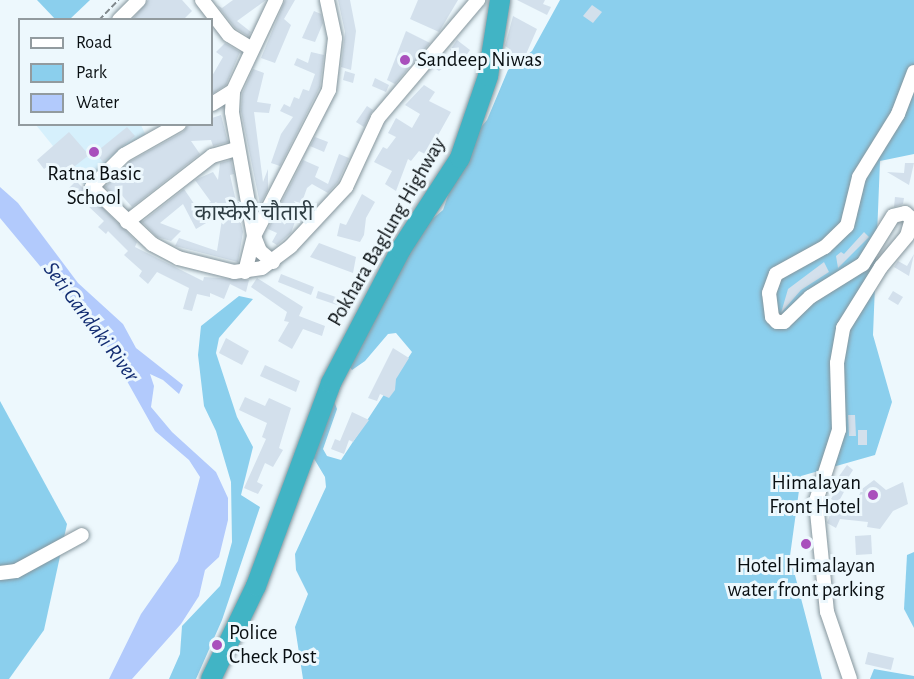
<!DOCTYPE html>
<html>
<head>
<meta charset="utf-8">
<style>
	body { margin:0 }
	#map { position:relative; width:914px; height:679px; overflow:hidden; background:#edf8fd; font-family:"Alegreya Sans","Noto Sans Devanagari",sans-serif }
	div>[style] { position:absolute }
	.built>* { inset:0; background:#d6f0fc }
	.green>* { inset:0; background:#8bcfed }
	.water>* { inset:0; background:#b2cafc }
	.building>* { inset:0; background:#d3e0ec }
	.path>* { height:1.5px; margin-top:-0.75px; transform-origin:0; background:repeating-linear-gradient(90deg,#80898d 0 6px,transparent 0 9px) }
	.roads { filter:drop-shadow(0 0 2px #85959c) drop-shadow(0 0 2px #85959c) }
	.minor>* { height:14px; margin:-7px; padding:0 7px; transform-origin:7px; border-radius:7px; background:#fff }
	.highway>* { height:20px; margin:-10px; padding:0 10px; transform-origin:10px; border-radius:10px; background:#41b4c5 }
	.dots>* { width:16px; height:16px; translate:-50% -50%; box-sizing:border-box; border:3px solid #edf8fd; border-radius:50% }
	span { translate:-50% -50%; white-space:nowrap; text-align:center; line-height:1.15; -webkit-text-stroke:6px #edf8fd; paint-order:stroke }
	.poi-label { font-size:21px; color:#090f12 }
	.left { translate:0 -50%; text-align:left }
	.right { translate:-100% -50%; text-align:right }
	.street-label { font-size:21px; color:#090f12 }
	.neighbourhood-label { font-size:22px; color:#303f45 }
	.water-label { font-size:22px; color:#132d72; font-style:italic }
	.legend { position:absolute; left:18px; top:18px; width:195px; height:108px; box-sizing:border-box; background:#edf8fd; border:2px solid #929b9f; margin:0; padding:8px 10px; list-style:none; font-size:18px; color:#090f12 }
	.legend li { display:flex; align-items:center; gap:12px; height:30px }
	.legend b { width:30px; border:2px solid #929b9f }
</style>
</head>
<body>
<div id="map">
	<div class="built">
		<i style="clip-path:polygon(36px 125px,141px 125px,147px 138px,87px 188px)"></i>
	</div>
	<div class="green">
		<i style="clip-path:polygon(37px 0,90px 0,70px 19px,56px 20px)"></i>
		<i style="clip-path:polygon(560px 0,914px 0,914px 154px,880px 161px,873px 335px,892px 402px,875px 455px,801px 476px,790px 556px,822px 679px,303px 679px,295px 627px,308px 594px,296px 570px,295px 554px,326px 487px,325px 477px,313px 457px,334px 401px,337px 409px,323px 449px,327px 456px,341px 460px,412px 352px,396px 333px,388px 334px,365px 361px,352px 370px,348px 365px,425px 225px,443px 210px,465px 146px,487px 120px,508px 70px,532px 51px)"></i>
		<i style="clip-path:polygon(239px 296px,253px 299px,219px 338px,216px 353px,237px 417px,253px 447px,241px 495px,260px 507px,222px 620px,196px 679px,169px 679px,180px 654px,182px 626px,220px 586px,232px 542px,231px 482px,216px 431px,204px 406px,198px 355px,201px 326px)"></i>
		<i style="clip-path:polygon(0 401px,67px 524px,44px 630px,9px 679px,0 679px)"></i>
		<i style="clip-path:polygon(914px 552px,914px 628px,904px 609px,907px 555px)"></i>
		<i style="clip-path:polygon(874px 669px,914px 676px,914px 679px,870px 679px)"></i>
	</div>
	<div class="water">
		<i style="clip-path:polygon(0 187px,18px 203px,78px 283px,123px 324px,136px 348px,183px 385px,179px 394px,163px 380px,150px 374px,154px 386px,151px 407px,172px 432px,216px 472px,228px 498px,228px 520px,219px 557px,205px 570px,199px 596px,181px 624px,132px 679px,109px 679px,141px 614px,178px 561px,200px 477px,189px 460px,155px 431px,109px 349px,0 218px)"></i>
	</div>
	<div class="building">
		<i style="clip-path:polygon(148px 0,182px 0,192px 11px,183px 20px,132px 20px)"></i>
		<i style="clip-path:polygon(233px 0,266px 0,237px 21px,251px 32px,248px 36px,235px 28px,217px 5px,222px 8px)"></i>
		<i style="clip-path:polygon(285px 0,295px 0,284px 19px,291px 25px,275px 63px,261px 58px)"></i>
		<i style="clip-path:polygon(338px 0,350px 0,356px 31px,351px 70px,341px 67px,345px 32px)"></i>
		<i style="clip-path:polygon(418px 0,458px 0,439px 32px,410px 19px)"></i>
		<i style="clip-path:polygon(517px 0,545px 0,543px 4px,551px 7px,547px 15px)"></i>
		<i style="clip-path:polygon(592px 5px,602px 12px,593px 23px,583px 16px)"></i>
		<i style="clip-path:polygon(314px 11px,321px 14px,323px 23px,315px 42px,302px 38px)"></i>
		<i style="clip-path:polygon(513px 16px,537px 29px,520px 68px,506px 61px,511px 50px,505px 46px)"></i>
		<i style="clip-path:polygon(406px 31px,430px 43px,395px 84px,387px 80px)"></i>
		<i style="clip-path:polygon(457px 40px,470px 50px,463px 60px,450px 50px)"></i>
		<i style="clip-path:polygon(225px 43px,240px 52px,226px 85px,212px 94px,212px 76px,223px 57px,216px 52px)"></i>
		<i style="clip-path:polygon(311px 52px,324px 55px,320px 87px,280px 166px,271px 163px,281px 134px,293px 117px,280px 111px,284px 104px,290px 107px,294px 97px,299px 99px,303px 89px,309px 91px,315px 74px,294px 65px,297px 58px,308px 63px)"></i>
		<i style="clip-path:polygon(441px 57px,450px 63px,439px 71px,433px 67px)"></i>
		<i style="clip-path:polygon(253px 69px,264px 73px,257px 102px,271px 104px,269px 113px,254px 112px,263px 182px,268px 169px,268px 190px,260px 204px,241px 111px,242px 94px)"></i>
		<i style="clip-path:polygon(345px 71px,355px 74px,353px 83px,343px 80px)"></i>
		<i style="clip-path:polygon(375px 78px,389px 85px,386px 92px,372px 86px)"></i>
		<i style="clip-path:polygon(424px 85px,435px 92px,429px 101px,451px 112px,427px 155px,419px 151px,411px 161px,408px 159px,396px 191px,385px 184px,392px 171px,374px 162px,383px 147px,387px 149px,396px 137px,388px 133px,396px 118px,412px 128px,420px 114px,405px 105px)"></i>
		<i style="clip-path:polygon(367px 106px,373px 110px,364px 127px,356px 122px)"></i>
		<i style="clip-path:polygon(221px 115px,228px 142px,213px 146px,211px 140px,191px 141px,200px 154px,132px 207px,118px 191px,114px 196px,105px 187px,129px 162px,183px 132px,188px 125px,212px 124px,212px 118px)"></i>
		<i style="clip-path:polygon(127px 127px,135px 136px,103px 162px,95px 153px)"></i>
		<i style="clip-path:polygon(69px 132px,89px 155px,61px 177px,51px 164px,44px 169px,37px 160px)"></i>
		<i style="clip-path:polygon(315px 137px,328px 142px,324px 152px,310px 146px)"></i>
		<i style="clip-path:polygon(339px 154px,349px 158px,338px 182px,328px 193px,312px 184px,307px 188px,291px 233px,277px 245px,272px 242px,277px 233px,268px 229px,303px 160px,319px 167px,315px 177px,328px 184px)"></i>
		<i style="clip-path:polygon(231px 160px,234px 174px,230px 175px,243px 232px,238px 262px,175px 246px,179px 238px,217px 251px,223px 213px,196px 229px,183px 204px,160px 223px,181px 231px,171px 241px,157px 237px,142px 222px,184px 189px,197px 208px,211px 202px,195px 180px,213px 172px,218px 180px,220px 163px)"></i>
		<i style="clip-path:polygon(905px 163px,914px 163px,909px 185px,887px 172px,904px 173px)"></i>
		<i style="clip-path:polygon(76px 181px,137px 242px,135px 247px,203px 281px,204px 277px,249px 280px,246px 292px,230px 284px,224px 299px,210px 293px,210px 297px,197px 294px,192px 311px,183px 309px,189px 288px,157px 272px,148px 284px,139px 276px,142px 271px,124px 255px,128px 251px,108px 231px,106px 234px,98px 227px,104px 221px,69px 188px)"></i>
		<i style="clip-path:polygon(362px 194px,375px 202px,366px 218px,364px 235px,360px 242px,337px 236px,340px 223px,346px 225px)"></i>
		<i style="clip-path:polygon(895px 197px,904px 198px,903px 204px,894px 207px)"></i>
		<i style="clip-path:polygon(864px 232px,869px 237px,838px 268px,836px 256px,841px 252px,844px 254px)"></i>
		<i style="clip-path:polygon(319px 243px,356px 257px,353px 273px,310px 257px)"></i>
		<i style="clip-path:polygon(914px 254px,909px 276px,894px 267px,898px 261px,907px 266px)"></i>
		<i style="clip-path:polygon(824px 262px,829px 272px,801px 290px,781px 313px,788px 289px)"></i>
		<i style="clip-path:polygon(281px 274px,314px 287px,311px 295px,278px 282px)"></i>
		<i style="clip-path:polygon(257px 278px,303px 307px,299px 316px,325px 326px,322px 336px,303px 329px,292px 349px,278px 341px,289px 322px,284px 321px,287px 312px,251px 287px)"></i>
		<i style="clip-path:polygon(318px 291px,342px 299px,340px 306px,316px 298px)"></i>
		<i style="clip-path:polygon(893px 291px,903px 297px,898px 305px,888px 299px)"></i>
		<i style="clip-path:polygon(226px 338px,249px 351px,242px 365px,219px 353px)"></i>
		<i style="clip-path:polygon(393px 348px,409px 358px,396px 379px,395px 390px,389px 398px,380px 394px,377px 401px,368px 398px)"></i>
		<i style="clip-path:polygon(265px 365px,300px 381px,296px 392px,260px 376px)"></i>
		<i style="clip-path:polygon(245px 397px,265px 406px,269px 398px,291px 408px,279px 448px,283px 450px,273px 467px,265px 463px,257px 482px,263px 485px,258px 494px,244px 488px,266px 439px,262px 437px,267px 423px,239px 410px)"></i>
		<i style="clip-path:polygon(352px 412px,369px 420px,353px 442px,349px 440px,344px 454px,331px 449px,335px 439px,340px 441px)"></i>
		<i style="clip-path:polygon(848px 415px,855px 415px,856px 436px,849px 436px)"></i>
		<i style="clip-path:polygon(858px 430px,867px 430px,867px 445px,858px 445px)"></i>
		<i style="clip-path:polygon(847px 465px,853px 470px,844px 484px,837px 479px)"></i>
		<i style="clip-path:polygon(874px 480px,886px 490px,903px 482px,908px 504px,893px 511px,880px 529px,867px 527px,868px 522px,840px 519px,836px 528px,827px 523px,834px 504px,851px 512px,862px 489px)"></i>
		<i style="clip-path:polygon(840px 484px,846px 488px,838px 503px,831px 499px)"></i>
		<i style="clip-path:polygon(871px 535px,872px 554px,856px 555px,855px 536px)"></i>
		<i style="clip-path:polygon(868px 652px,894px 658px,891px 670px,865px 664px)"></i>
	</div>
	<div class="path">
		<i style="left:99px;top:20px;width:28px;rotate:-46deg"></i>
	</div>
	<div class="roads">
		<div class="minor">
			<i style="left:202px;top:0;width:44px;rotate:52.4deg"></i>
			<i style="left:229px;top:35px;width:27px;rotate:31deg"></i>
			<i style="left:119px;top:20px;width:28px;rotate:-45deg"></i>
			<i style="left:212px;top:104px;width:25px;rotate:-32deg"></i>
			<i style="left:179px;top:124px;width:63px;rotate:150.6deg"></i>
			<i style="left:124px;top:155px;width:45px;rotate:135deg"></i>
			<i style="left:92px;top:187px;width:83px;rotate:43.5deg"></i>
			<i style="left:152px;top:244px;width:30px;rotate:28deg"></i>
			<i style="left:178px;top:258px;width:58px;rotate:14deg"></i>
			<i style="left:234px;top:272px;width:28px;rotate:-8deg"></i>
			<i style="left:262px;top:268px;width:36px;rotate:-37deg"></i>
			<i style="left:291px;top:246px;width:81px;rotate:-47deg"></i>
			<i style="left:346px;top:187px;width:76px;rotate:-65.1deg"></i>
			<i style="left:378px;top:118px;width:155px;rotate:-49.7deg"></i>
			<i style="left:127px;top:222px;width:108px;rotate:-37.8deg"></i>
			<i style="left:212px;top:156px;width:26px;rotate:-16deg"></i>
			<i style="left:273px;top:262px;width:17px;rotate:-140deg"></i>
			<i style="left:260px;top:251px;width:16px;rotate:-112deg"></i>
			<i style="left:254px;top:236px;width:126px;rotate:-100.1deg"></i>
			<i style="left:232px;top:112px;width:21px;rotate:-87deg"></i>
			<i style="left:233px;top:91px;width:101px;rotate:-64.7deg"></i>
			<i style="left:245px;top:272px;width:37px;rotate:-76deg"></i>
			<i style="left:254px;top:236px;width:164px;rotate:-62.8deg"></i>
			<i style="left:329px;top:90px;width:52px;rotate:-83.4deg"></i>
			<i style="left:335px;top:38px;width:39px;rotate:-102deg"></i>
			<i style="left:0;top:573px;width:16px;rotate:-7deg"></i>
			<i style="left:16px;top:571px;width:75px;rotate:-28.6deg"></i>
			<i style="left:850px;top:679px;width:71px;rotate:-108.9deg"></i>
			<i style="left:827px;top:612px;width:112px;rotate:-95.7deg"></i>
			<i style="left:816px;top:501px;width:75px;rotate:-72.1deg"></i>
			<i style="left:839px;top:430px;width:67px;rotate:-91.7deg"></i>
			<i style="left:837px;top:363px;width:36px;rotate:-80deg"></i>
			<i style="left:843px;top:328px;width:72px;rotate:-58.1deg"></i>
			<i style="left:881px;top:267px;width:40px;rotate:-50deg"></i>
			<i style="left:907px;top:236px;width:18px;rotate:-74deg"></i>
			<i style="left:912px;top:219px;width:9px;rotate:-139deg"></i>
			<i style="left:905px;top:213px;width:12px;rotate:166deg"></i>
			<i style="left:893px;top:216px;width:57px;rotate:122deg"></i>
			<i style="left:863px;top:264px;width:62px;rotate:148.1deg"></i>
			<i style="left:810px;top:297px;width:36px;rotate:136deg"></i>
			<i style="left:784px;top:322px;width:7px;rotate:180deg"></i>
			<i style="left:777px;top:322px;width:7px;rotate:-135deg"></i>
			<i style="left:772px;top:317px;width:24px;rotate:-97deg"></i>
			<i style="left:769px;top:293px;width:20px;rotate:-70deg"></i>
			<i style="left:776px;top:274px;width:56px;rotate:-28.9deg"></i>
			<i style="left:825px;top:247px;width:30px;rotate:-44deg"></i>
			<i style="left:847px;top:226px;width:50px;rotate:-76.2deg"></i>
			<i style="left:859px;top:177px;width:74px;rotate:-58.2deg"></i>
			<i style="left:898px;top:114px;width:45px;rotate:-69.1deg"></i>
		</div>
		<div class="highway">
			<i style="left:211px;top:679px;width:103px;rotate:-64.2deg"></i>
			<i style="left:256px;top:586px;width:216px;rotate:-69.7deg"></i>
			<i style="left:331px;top:383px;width:151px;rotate:-62.4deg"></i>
			<i style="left:401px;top:249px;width:108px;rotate:-57deg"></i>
			<i style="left:460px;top:158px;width:87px;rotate:-71.1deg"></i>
			<i style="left:488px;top:76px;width:77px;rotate:-81deg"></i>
		</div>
	</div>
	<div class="dots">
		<i style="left:405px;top:60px;background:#a950bc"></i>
		<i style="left:94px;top:152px;background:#a950bc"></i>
		<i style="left:873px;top:495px;background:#a950bc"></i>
		<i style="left:806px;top:544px;background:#a950bc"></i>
		<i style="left:217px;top:645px;background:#a950bc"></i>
	</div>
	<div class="poi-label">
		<span class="left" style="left:417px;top:60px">Sandeep Niwas</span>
		<span style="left:94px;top:186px">Ratna Basic<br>School</span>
		<span class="right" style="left:861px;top:495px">Himalayan<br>Front Hotel</span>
		<span style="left:806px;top:578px">Hotel Himalayan<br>water front parking</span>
		<span class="left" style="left:229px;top:645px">Police<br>Check Post</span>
	</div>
	<div class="street-label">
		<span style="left:387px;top:232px;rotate:-60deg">Pokhara Baglung Highway</span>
	</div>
	<div class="neighbourhood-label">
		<span style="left:254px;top:214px">कास्केरी चौतारी</span>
	</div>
	<div class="water-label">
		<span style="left:91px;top:322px;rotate:53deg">Seti Gandaki River</span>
	</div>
	<ul class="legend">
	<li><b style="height:8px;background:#fff"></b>Road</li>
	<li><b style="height:16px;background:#8bcfed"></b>Park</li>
	<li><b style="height:16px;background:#b2cafc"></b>Water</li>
	</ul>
</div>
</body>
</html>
